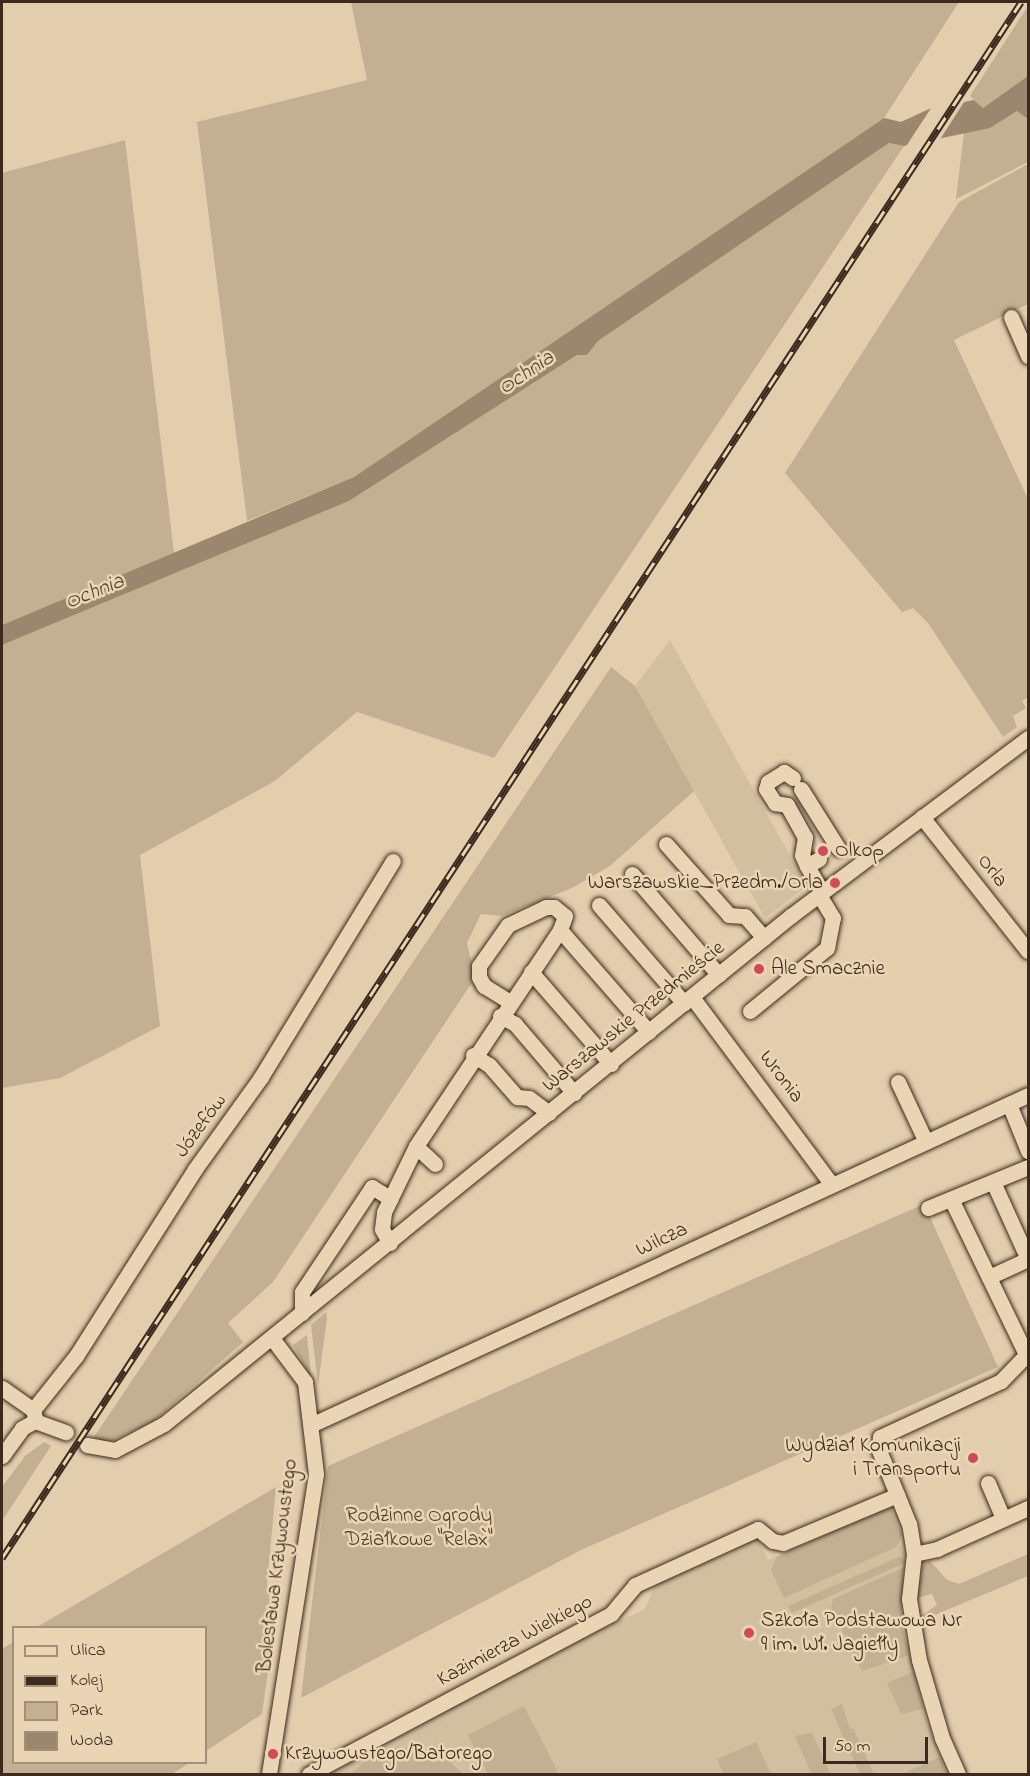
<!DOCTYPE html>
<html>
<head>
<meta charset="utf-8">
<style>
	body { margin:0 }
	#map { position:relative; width:1030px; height:1776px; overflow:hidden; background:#e2cead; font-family:"Indie Flower",sans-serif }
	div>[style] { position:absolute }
	.built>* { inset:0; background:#d2bfa0 }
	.green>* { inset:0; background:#c3b093 }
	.water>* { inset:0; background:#9a876e }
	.pier>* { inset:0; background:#e2cead }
	.roads { filter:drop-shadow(0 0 2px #3b2a1e) drop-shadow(0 0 2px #3b2a1e) }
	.minor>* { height:15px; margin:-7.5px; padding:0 7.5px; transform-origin:7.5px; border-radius:7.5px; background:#e9d5b3 }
	.rail>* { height:7px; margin-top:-3.5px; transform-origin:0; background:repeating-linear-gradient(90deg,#e9d5b3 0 14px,#3b2a1e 0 28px); box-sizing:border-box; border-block:2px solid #3b2a1e }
	.dots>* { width:16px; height:16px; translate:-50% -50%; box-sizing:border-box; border:3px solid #e9d5b3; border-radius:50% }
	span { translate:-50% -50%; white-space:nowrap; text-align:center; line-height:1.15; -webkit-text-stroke:5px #e9d5b3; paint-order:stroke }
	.poi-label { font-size:21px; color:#3b2a1e }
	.left { translate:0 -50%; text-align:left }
	.right { translate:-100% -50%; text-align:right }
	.street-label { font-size:21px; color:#3b2a1e }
	.park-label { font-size:21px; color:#4f3e30 }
	.water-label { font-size:22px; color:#534132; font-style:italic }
	.frame { position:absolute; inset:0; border:3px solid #3b2a1e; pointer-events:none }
	.legend { position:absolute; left:12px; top:1626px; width:195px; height:138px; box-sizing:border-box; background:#e9d5b3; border:2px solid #a39177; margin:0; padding:8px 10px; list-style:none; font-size:18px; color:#3b2a1e }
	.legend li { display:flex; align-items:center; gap:12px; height:30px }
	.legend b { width:30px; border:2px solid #a39177 }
	.scale { position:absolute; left:823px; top:1737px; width:105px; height:27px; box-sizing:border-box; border:3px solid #3b2a1e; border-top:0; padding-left:8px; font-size:18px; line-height:21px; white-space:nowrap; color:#3b2a1e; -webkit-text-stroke:4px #e9d5b3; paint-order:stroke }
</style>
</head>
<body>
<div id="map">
	<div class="built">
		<i style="clip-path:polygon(670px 640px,807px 886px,765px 918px,635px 686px)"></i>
		<i style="clip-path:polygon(890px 1506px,898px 1518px,902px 1533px,900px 1544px,906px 1558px,901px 1593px,902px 1623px,928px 1727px,941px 1759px,906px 1774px,330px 1774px,572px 1643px,645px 1609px,657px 1581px,756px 1536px,768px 1560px)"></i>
	</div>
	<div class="green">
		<i style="clip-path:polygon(351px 2px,959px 2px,884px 118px,354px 477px,247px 521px,197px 122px,367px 80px)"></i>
		<i style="clip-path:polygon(1028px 6px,1028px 76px,983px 108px,970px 96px)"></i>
		<i style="clip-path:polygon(1017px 110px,1028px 119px,1028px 162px,956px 199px,964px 132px,990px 128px)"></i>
		<i style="clip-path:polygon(125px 140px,174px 553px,2px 625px,2px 173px)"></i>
		<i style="clip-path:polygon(889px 143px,904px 146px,494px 758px,357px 712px,275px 781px,140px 855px,160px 1026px,60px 1078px,2px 1088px,2px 645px,349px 501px,577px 355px,587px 355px,598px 341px)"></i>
		<i style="clip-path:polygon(1028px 164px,1028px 304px,954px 340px,1028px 499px,1028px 697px,1022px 701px,1026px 708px,1013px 716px,1017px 727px,1003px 737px,928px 623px,913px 608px,902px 612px,785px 473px,959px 202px)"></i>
		<i style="clip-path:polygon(611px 667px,635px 686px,694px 791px,610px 866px,572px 888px,502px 916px,481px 914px,467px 943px,475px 978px,273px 1282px,228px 1323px,243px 1342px,155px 1420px,108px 1443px,94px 1437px)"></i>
		<i style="clip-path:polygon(924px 1204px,998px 1367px,581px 1550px,301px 1698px,328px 1466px)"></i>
		<i style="clip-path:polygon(326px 1312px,327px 1318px,318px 1385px,311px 1325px)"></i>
		<i style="clip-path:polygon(307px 1335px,311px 1377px,293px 1345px)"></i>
		<i style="clip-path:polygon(44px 1442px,51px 1446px,2px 1521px,2px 1487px,25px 1456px)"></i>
		<i style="clip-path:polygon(276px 1487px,267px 1584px,269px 1595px,278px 1601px,262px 1714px,206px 1751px,206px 1628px,37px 1627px)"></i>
		<i style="clip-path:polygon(890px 1507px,902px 1535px,896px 1547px,784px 1598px,771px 1570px,777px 1557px)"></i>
		<i style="clip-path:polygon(1028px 1554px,1028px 1576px,918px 1622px,918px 1618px,937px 1605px,932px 1594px,917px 1598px,923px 1562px,930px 1561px,947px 1580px,959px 1584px)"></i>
		<i style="clip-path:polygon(901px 1556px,905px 1563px,792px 1613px,788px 1606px)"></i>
		<i style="clip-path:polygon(903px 1568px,901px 1623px,909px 1655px,862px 1671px,831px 1608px,833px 1599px)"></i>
		<i style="clip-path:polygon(13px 1642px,14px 1762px,189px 1763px,172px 1774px,2px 1774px,2px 1649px)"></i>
		<i style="clip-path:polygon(913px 1672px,923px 1709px,901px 1714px,887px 1683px)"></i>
		<i style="clip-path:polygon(842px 1704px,850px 1729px,853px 1728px,874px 1774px,860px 1774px,831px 1709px)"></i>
		<i style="clip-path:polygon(524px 1706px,559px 1774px,488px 1774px,468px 1735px)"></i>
		<i style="clip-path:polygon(812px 1733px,830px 1773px,826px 1774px,811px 1774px,795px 1736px)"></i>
		<i style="clip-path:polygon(756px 1742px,771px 1774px,723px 1774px,717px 1759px)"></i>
		<i style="clip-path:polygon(398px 1747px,444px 1756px,463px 1774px,351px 1774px,374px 1753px)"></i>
		<i style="clip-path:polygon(940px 1757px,947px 1774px,902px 1774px)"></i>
	</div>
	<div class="water">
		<i style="clip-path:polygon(1028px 76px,1028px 119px,1017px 111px,990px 128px,904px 146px,889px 143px,598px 341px,587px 355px,577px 355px,349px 501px,2px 645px,2px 625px,354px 477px,884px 118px,901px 122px,929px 109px,974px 100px,983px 108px)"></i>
	</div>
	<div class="pier">
		<i style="clip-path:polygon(966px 99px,939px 141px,905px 148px,933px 105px)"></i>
	</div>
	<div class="roads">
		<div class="minor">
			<i style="left:1011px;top:317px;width:43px;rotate:66.4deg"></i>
			<i style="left:793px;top:778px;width:11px;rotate:-146deg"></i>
			<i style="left:784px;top:772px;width:19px;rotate:148deg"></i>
			<i style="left:768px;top:782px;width:7px;rotate:106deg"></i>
			<i style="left:766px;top:789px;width:17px;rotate:57deg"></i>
			<i style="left:775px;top:803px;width:12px;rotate:9deg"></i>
			<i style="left:787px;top:805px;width:37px;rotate:61deg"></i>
			<i style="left:805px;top:837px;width:18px;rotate:99deg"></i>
			<i style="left:802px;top:855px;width:12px;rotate:66deg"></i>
			<i style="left:801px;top:789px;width:70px;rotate:57.9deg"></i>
			<i style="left:922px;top:817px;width:171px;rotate:51.7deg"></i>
			<i style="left:666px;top:844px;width:95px;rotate:48.4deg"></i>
			<i style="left:729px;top:915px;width:16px;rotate:4deg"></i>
			<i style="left:745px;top:916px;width:29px;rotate:49deg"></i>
			<i style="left:819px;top:859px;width:14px;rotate:150deg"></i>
			<i style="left:807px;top:866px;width:30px;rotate:60deg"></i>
			<i style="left:632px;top:874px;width:133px;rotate:49.3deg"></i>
			<i style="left:599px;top:905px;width:130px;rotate:49.1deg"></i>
			<i style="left:531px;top:972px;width:122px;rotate:49deg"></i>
			<i style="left:692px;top:997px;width:234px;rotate:53.3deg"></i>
			<i style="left:510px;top:1002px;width:31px;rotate:-148deg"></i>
			<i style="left:484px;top:986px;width:10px;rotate:-119deg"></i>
			<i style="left:479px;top:977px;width:11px;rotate:-90deg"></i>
			<i style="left:479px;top:966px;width:50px;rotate:-54.7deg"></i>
			<i style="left:508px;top:925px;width:42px;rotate:-25.3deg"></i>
			<i style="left:546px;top:907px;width:8px"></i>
			<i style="left:554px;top:907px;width:14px;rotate:39deg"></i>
			<i style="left:565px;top:916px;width:15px;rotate:110deg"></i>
			<i style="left:750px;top:1011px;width:99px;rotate:-39.3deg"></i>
			<i style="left:827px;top:948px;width:31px;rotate:-79deg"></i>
			<i style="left:833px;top:918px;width:27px;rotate:-121deg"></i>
			<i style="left:500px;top:1016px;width:17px;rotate:28deg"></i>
			<i style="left:515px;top:1024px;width:91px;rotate:49.5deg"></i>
			<i style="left:473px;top:1055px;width:19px;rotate:32deg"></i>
			<i style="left:489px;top:1065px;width:43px;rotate:48.8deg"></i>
			<i style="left:517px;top:1097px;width:12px;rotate:5deg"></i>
			<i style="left:529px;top:1098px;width:25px;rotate:37deg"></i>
			<i style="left:898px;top:1082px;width:66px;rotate:65deg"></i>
			<i style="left:1009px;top:1104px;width:51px;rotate:68deg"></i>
			<i style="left:435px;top:1164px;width:26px;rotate:-137deg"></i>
			<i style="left:416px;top:1146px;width:260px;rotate:-56.3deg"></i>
			<i style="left:560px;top:930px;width:135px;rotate:48.9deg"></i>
			<i style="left:993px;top:1182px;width:85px;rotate:65.6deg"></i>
			<i style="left:951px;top:1199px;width:174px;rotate:64.2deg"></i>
			<i style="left:928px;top:1208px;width:108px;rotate:-22.3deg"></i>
			<i style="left:390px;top:1243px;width:16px;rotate:-120deg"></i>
			<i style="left:382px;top:1229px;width:17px;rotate:-83deg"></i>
			<i style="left:384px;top:1212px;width:73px;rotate:-64.1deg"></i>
			<i style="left:989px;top:1277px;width:43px;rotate:-24.8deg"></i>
			<i style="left:302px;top:1313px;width:21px;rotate:-90deg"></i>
			<i style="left:302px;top:1292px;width:126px;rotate:-56.3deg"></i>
			<i style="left:372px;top:1187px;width:22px;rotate:32deg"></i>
			<i style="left:2px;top:1388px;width:38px;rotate:35deg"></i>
			<i style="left:33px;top:1410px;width:8px;rotate:76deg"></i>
			<i style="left:33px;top:1410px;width:69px;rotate:-51.5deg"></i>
			<i style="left:76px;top:1356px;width:222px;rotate:-57.5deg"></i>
			<i style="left:195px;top:1169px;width:113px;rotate:-54.3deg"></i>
			<i style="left:261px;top:1077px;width:253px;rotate:-58.6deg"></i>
			<i style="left:313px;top:1424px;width:787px;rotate:-24.71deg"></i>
			<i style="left:87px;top:1445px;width:28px;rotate:10deg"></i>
			<i style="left:115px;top:1450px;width:55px;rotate:-28deg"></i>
			<i style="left:164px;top:1424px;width:808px;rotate:-39.03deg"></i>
			<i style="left:792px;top:915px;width:295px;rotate:-36.9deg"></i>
			<i style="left:2px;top:1456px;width:34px;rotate:-54deg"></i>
			<i style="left:22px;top:1428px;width:15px;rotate:-28deg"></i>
			<i style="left:35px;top:1421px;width:33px;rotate:20deg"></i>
			<i style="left:988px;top:1483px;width:39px;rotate:67deg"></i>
			<i style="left:914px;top:1554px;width:24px;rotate:-12deg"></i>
			<i style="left:937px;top:1549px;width:100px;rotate:-24.3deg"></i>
			<i style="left:269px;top:1774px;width:304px;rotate:-81.1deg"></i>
			<i style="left:316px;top:1474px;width:93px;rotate:-96.8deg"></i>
			<i style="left:305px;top:1382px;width:55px;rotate:-126.9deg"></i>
			<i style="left:309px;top:1774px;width:342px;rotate:-27.9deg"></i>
			<i style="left:611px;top:1614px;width:38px;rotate:-50deg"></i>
			<i style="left:635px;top:1585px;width:135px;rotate:-24.5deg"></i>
			<i style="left:758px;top:1529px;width:19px;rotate:39deg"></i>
			<i style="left:773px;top:1541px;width:10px;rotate:11deg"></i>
			<i style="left:783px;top:1543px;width:124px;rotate:-22.8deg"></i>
			<i style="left:958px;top:1774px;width:39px;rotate:-114deg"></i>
			<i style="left:942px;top:1738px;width:81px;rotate:-106.4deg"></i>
			<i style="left:919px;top:1660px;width:62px;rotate:-99.3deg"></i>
			<i style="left:909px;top:1599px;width:45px;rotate:-83.7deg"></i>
			<i style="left:914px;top:1554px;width:30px;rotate:-99deg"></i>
			<i style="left:909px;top:1524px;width:80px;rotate:-112.1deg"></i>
			<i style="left:879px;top:1450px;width:13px;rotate:-86deg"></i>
			<i style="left:880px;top:1437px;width:133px;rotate:-24.8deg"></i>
			<i style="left:1001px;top:1381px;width:39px;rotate:-46deg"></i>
		</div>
	</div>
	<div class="rail">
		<i style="left:2px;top:1558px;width:1860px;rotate:-56.78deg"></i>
	</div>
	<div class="dots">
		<i style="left:823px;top:851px;background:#d1495b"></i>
		<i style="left:835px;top:883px;background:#d1495b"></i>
		<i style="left:759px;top:969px;background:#d1495b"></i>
		<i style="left:973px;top:1458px;background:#d1495b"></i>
		<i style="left:749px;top:1633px;background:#d1495b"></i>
		<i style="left:273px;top:1754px;background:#d1495b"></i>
	</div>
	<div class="poi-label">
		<span class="left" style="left:835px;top:851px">Olkop</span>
		<span class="right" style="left:823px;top:883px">Warszawskie_Przedm./Orla</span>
		<span class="left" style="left:771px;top:969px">Ale Smacznie</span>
		<span class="right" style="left:961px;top:1458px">Wydział Komunikacji<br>i Transportu</span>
		<span class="left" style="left:761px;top:1633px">Szkoła Podstawowa Nr<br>9 im. Wł. Jagiełły</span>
		<span class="left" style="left:285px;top:1754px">Krzywoustego/Batorego</span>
	</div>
	<div class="street-label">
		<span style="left:992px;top:871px;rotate:52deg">Orla</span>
		<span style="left:634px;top:1017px;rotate:-39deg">Warszawskie Przedmieście</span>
		<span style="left:781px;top:1077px;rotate:53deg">Wronia</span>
		<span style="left:201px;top:1126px;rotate:-54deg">Józefów</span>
		<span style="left:662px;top:1240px;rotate:-25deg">Wilcza</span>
		<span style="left:278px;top:1566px;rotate:-83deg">Bolesława Krzywoustego</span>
		<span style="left:515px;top:1641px;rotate:-28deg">Kazimierza Wielkiego</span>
	</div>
	<div class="park-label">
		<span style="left:419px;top:1528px">Rodzinne Ogrody<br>Działkowe "Relax"</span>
	</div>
	<div class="water-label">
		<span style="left:527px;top:374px;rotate:-34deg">Ochnia</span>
		<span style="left:95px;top:593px;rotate:-22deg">Ochnia</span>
	</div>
	<div class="frame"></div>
	<ul class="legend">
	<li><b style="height:8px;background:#e9d5b3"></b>Ulica</li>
	<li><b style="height:8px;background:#3b2a1e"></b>Kolej</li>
	<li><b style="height:16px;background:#c3b093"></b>Park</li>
	<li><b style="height:16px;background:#9a876e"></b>Woda</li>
	</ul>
	<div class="scale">50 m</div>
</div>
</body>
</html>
